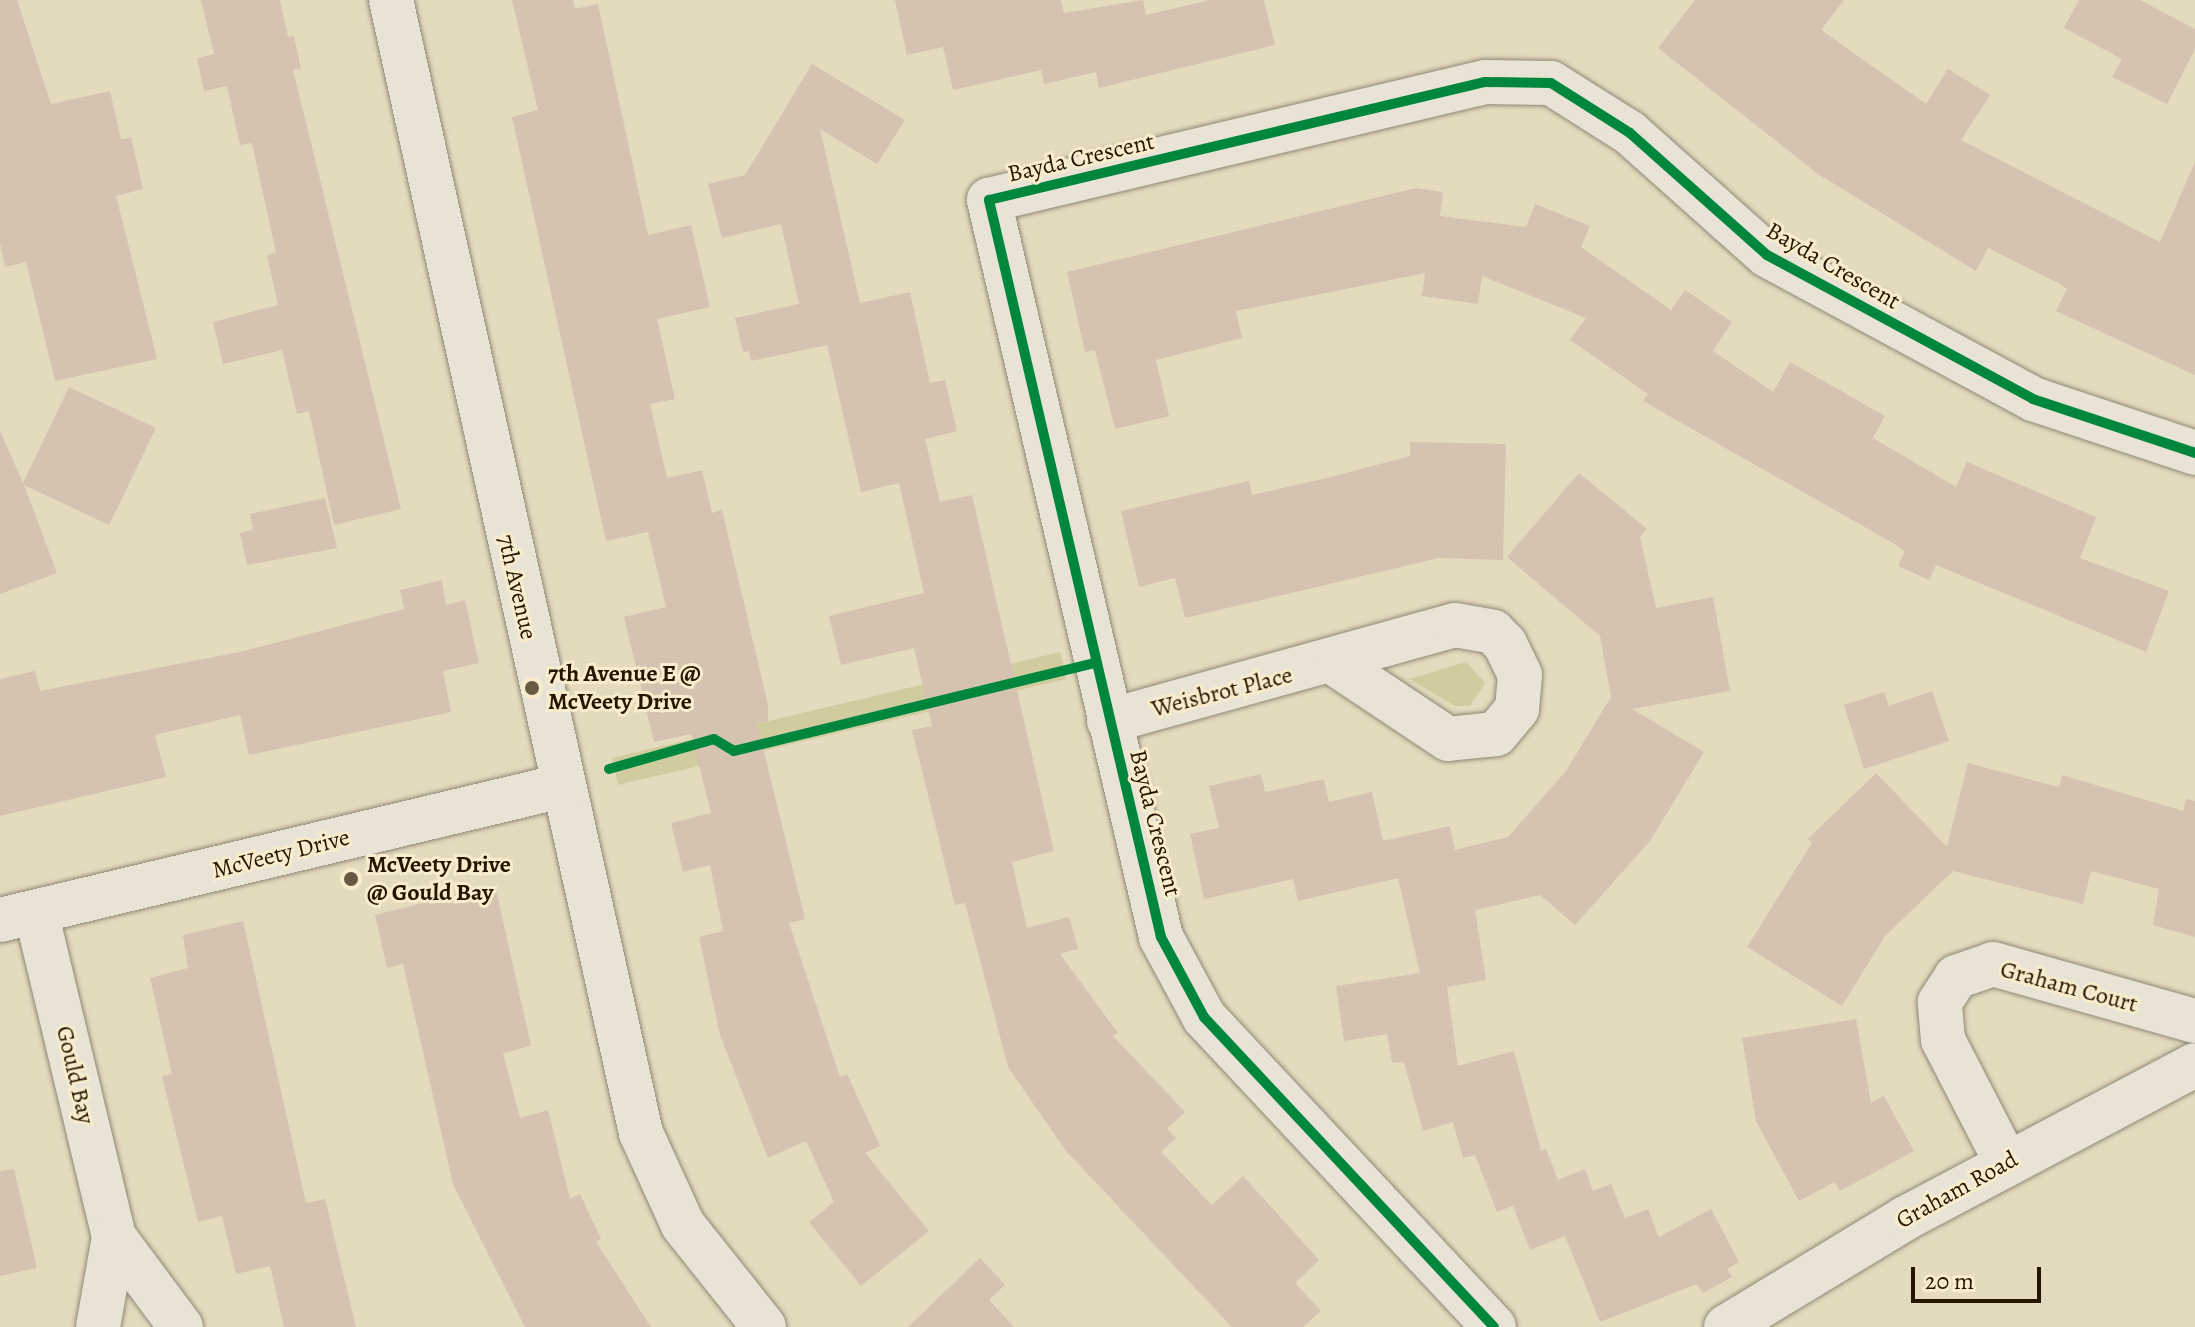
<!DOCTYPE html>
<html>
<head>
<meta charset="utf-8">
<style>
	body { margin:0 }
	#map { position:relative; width:2195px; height:1327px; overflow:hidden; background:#e4dabe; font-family:Alegreya,serif }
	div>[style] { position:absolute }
	.green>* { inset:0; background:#d0cca0 }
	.building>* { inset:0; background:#d4c3b0 }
	.roads { filter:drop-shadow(0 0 2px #8f8875) drop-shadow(0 0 2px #8f8875) }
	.minor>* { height:44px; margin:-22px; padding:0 22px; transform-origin:22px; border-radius:22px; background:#e8e3d5 }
	.cycleway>* { height:10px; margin:-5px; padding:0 5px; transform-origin:5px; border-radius:5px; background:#00873e }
	.dots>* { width:22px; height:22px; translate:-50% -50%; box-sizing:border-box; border:4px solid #f7eccb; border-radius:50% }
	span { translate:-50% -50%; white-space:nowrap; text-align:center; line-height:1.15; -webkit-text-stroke:6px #f7eccb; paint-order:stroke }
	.street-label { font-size:24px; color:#251500 }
	.poi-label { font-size:24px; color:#251500; font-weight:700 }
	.left { translate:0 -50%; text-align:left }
	.scale { position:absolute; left:1911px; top:1267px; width:130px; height:36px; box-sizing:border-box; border:4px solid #251500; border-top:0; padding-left:10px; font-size:24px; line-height:28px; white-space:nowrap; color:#251500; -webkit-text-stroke:6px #f7eccb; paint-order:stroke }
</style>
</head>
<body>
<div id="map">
	<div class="green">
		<i style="clip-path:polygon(1060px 652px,1066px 679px,618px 785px,612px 758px)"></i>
		<i style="clip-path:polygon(1466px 662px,1485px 683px,1470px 706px,1455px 706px,1409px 679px)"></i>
	</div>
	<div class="building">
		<i style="clip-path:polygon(0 0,17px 0,51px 104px,110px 91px,121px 140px,131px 137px,143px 189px,116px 196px,157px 359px,55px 381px,26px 262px,5px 267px,0 243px)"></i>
		<i style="clip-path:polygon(201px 0,280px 0,288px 37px,294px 36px,301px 69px,293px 70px,401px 509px,334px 525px,309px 411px,297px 414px,282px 350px,223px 364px,213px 322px,278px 305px,267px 255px,276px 253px,252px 143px,240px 145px,227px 86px,204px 91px,197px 58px,214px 54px)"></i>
		<i style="clip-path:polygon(512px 0,573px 0,575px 9px,598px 4px,648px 235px,691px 225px,710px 307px,657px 319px,675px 399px,650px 404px,667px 478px,702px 470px,712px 513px,722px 510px,768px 705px,768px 721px,757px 723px,805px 919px,789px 923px,840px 1077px,847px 1074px,880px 1146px,865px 1153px,929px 1231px,861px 1286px,809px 1222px,834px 1202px,806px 1141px,768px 1158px,720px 1035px,699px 937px,723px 931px,710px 865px,683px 872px,671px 823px,711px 813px,691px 734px,654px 742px,624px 617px,666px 607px,648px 532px,606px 541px,512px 117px,538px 110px)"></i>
		<i style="clip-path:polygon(895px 0,1061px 0,1064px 13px,1143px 0,1146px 15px,1210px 0,1264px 0,1275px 45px,1099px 88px,1096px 72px,1044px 84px,1041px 70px,953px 90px,943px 47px,907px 55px)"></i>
		<i style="clip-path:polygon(1695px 0,1844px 0,1821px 30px,1926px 104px,1948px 69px,1990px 95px,1961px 140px,2160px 242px,2195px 162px,2195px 375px,2056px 311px,2067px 289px,2058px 283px,1988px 248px,1976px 271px,1818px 174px,1658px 48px)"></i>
		<i style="clip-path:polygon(2079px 0,2140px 0,2195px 29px,2195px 49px,2167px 104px,2112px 77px,2122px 59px,2064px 28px)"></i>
		<i style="clip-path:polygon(812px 64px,905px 120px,877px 164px,820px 129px,860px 303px,910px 292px,930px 383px,945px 380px,957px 431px,925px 439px,940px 502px,972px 495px,1054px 851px,1012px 862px,1027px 928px,1069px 917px,1078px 949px,1060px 954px,1118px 1033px,1113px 1036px,1185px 1112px,1167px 1129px,1176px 1138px,1161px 1152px,1212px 1205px,1243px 1176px,1319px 1260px,1295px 1283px,1321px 1311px,1303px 1327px,1232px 1327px,1066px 1151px,1008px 1067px,965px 903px,955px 905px,912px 730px,932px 726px,914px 648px,841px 665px,829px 616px,924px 593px,899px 483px,861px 492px,827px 345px,751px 361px,749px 351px,743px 352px,735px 318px,799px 304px,781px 224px,722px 238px,708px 184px,745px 175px)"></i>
		<i style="clip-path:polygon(1416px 188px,1443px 192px,1440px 216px,1526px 227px,1535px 204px,1590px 226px,1581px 247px,1671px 310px,1685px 290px,1732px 322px,1713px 351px,1773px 392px,1790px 362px,1885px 416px,1873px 438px,1956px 487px,1967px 462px,2096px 517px,2080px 558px,2169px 591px,2146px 652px,1936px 565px,1929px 580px,1898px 566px,1905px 551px,1891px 542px,1643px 401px,1648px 394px,1570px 340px,1586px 318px,1482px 276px,1478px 304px,1422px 296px,1425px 273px,1236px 311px,1242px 338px,1156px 360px,1169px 416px,1115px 429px,1095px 350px,1085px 352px,1067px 272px)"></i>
		<i style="clip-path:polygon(69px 387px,156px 428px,109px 525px,24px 485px,57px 573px,0 594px,0 431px,23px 483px)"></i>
		<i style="clip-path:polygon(1410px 442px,1506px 444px,1503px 560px,1439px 558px,1185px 618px,1175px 578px,1139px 587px,1121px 511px,1249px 481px,1252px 495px,1331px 477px,1410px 456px)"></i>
		<i style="clip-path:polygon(1579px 473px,1647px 529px,1640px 537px,1656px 608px,1713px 597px,1730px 691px,1632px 709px,1704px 752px,1650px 841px,1575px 925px,1540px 895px,1475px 910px,1486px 980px,1447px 987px,1458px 1066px,1514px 1051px,1541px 1151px,1546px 1149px,1558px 1180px,1585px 1169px,1593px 1191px,1611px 1184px,1625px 1218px,1648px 1209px,1659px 1237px,1711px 1209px,1739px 1262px,1727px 1269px,1732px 1277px,1703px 1293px,1697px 1284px,1600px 1322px,1565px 1236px,1530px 1250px,1513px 1206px,1497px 1212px,1475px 1155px,1463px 1158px,1453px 1122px,1423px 1131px,1404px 1062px,1392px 1063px,1387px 1034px,1344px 1041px,1336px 986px,1420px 973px,1398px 878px,1298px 901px,1293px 879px,1204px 899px,1190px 834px,1219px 828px,1209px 786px,1261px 774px,1265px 792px,1324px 779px,1329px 802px,1372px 792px,1383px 841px,1450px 826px,1455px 850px,1508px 837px,1566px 771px,1611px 697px,1600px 636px,1507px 557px)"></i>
		<i style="clip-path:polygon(325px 498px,337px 548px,247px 565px,240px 533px,253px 530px,250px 514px)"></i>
		<i style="clip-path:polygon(442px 580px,446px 605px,465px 600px,479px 663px,443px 671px,451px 712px,249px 755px,240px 715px,155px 735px,166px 777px,0 816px,0 679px,35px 671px,40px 691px,244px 651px,404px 609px,400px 590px)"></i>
		<i style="clip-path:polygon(1932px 691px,1949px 741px,1864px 769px,1844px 705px,1884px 692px,1889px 706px)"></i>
		<i style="clip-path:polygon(1968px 763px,2059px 787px,2062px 775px,2183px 811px,2186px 799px,2195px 801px,2195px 937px,2153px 925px,2159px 889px,2091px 871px,2083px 904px,1953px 871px,1885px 936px,1842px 1006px,1747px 947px,1812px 843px,1808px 839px,1876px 773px,1947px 847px)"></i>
		<i style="clip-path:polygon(495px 885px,531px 1046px,503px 1053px,520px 1118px,548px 1110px,570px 1199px,580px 1194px,601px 1239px,596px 1242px,651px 1327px,525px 1327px,453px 1184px,403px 964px,387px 968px,375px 915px)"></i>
		<i style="clip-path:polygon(243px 921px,306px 1203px,325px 1199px,356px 1327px,284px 1327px,270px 1266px,236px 1274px,222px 1216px,198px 1222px,162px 1076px,172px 1074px,150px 978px,188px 968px,183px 935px)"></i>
		<i style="clip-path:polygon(1856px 1019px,1871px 1103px,1884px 1096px,1914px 1151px,1840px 1191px,1835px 1182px,1799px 1201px,1756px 1121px,1742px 1038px)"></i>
		<i style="clip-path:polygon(14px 1169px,37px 1268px,0 1276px,0 1171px)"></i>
		<i style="clip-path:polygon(980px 1258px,1005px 1285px,989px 1300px,1014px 1327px,908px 1327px)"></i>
	</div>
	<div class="roads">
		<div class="minor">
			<i style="left:391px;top:0;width:1160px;rotate:77.56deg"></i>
			<i style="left:641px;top:1133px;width:101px;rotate:65.5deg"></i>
			<i style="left:683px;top:1225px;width:130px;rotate:51.5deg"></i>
			<i style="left:1109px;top:721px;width:359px;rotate:-15.5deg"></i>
			<i style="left:1455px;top:625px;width:39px;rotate:10deg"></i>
			<i style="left:1493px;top:632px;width:17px;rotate:45deg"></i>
			<i style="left:1505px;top:644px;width:34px;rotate:64deg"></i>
			<i style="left:1520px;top:675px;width:34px;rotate:95deg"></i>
			<i style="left:1517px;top:709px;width:33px;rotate:130deg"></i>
			<i style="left:1496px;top:734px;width:48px;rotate:174.1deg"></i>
			<i style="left:1448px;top:739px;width:137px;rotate:-146.3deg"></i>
			<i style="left:36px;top:912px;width:334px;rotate:76.5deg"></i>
			<i style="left:114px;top:1237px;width:112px;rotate:53.3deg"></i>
			<i style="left:0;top:920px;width:578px;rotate:-13.41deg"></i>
			<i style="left:2006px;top:1162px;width:137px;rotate:-117.3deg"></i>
			<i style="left:1943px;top:1040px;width:38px;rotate:-95deg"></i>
			<i style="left:1940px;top:1002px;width:30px;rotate:-57deg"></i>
			<i style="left:1956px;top:977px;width:39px;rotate:-19deg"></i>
			<i style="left:1993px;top:964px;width:210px;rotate:15.8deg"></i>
			<i style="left:98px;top:1327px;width:91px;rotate:-79.9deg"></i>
			<i style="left:1494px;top:1327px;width:424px;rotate:-133.1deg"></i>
			<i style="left:1204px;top:1017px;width:91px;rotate:-118.3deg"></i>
			<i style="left:1161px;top:937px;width:757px;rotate:-103.14deg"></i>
			<i style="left:989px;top:200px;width:510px;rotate:-13.38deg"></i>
			<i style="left:1485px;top:82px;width:66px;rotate:0.9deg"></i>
			<i style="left:1551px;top:83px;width:93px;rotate:32.3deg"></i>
			<i style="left:1630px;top:133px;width:183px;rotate:41.7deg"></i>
			<i style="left:1767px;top:255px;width:302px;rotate:28.4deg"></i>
			<i style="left:2033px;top:399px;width:171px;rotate:18.4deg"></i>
			<i style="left:1726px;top:1327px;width:208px;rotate:-31.2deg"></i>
			<i style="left:1904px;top:1219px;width:329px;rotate:-27.9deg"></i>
		</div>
	</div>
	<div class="cycleway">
		<i style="left:609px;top:769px;width:109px;rotate:-15.9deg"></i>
		<i style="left:714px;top:739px;width:23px;rotate:31deg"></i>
		<i style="left:734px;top:751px;width:373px;rotate:-13.7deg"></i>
		<i style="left:1494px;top:1327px;width:424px;rotate:-133.1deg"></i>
		<i style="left:1204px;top:1017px;width:91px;rotate:-118.3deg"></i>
		<i style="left:1161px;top:937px;width:757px;rotate:-103.14deg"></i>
		<i style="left:989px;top:200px;width:510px;rotate:-13.38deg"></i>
		<i style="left:1485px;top:82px;width:66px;rotate:0.9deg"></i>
		<i style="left:1551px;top:83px;width:93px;rotate:32.3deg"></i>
		<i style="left:1630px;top:133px;width:183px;rotate:41.7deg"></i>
		<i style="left:1767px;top:255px;width:302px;rotate:28.4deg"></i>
		<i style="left:2033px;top:399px;width:171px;rotate:18.4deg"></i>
	</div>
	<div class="dots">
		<i style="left:532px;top:688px;background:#685a42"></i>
		<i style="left:351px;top:879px;background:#685a42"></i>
	</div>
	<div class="street-label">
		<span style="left:1081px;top:158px;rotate:-13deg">Bayda Crescent</span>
		<span style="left:1833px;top:266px;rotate:30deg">Bayda Crescent</span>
		<span style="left:517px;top:587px;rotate:77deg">7th Avenue</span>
		<span style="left:1222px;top:692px;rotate:-14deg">Weisbrot Place</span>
		<span style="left:1155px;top:823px;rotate:76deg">Bayda Crescent</span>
		<span style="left:281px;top:854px;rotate:-14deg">McVeety Drive</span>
		<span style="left:2069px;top:987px;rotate:15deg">Graham Court</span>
		<span style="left:75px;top:1075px;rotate:77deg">Gould Bay</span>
		<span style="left:1957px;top:1190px;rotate:-29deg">Graham Road</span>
	</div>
	<div class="poi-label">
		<span class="left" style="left:548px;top:688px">7th Avenue E @<br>McVeety Drive</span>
		<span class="left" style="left:367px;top:879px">McVeety Drive<br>@ Gould Bay</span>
	</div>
	<div class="scale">20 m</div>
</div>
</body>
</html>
